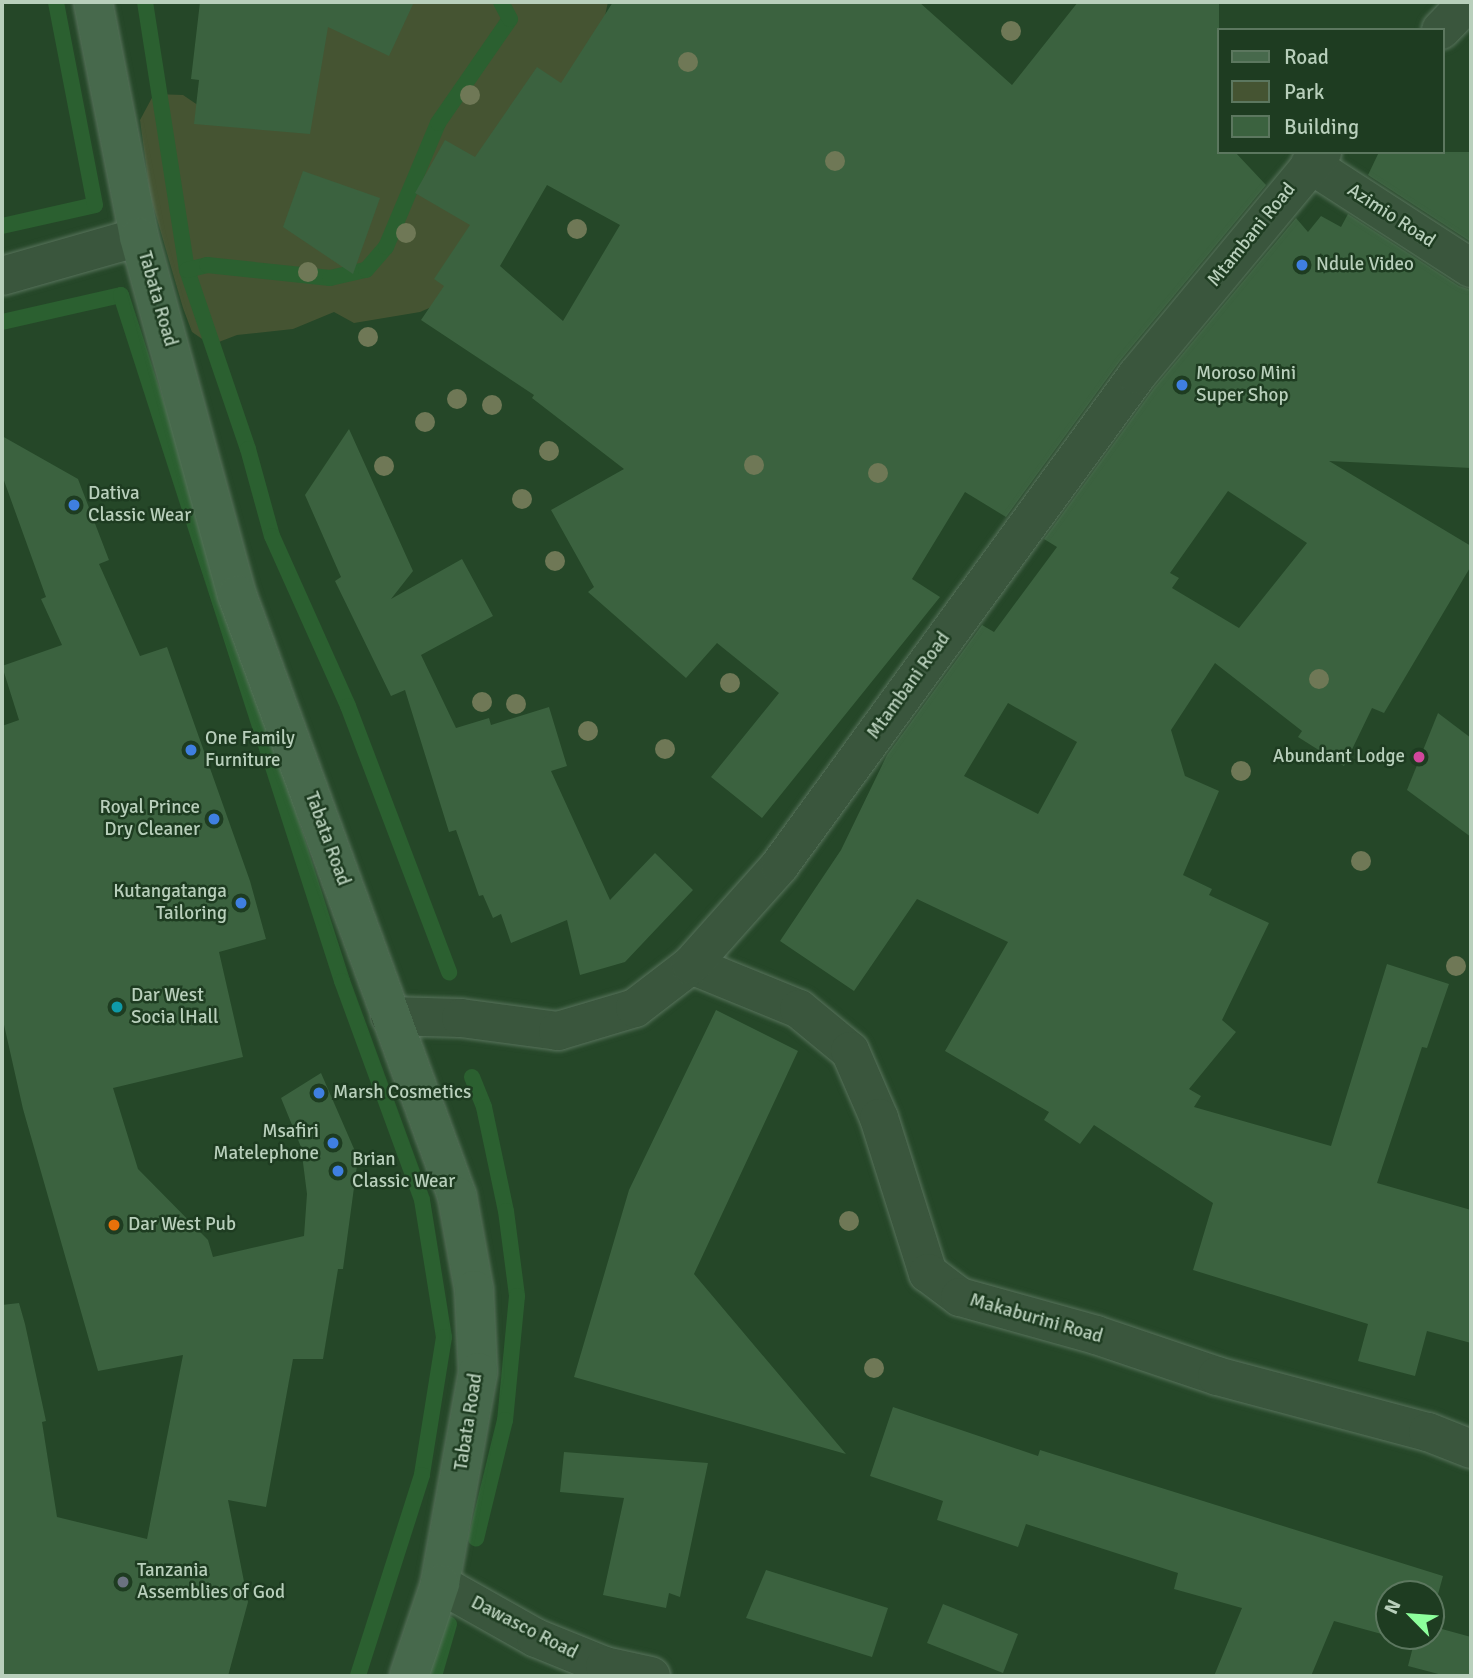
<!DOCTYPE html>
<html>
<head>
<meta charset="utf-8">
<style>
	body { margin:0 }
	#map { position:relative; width:1473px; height:1678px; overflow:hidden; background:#254728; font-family:Signika,sans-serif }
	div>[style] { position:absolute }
	.green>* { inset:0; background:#455432 }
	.stream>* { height:16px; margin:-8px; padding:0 8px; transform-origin:8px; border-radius:8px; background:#2b6030 }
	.building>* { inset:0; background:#3b623f }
	.roads { filter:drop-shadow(0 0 2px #58735c) drop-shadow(0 0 2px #58735c) }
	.street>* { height:38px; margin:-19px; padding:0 19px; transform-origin:19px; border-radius:19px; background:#3a563d }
	.secondary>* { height:38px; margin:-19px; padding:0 19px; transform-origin:19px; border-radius:19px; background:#47694c }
	.trees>* { width:20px; height:20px; margin:-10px; border-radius:50%; background:#6f7856 }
	.dots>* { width:19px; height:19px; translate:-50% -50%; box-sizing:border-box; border:4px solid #1e3c21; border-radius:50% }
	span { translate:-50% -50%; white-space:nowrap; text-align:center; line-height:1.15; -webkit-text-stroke:5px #1e3c21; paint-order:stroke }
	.street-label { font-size:19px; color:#b8cfbb }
	.poi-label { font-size:19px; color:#b8cfbb }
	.left { translate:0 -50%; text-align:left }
	.right { translate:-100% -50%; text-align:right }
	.frame { position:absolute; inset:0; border:4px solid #b8cfbb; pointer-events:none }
	.legend { position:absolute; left:1217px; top:28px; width:228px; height:126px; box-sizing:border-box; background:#1e3c21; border:2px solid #5c775f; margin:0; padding:9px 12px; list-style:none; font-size:21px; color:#b8cfbb }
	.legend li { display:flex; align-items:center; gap:14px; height:35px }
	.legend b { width:35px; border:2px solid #5c775f }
	.north { position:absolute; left:1375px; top:1580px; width:70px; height:70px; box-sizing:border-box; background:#1e3c21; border:2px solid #5c775f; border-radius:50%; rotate:295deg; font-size:19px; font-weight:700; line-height:28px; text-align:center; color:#b8cfbb }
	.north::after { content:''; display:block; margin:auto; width:24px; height:32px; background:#8dff9c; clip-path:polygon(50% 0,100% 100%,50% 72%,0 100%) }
</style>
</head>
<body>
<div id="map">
	<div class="green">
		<i style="clip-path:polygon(327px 2px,608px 2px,600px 39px,450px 299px,420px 312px,354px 323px,334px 312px,293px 329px,237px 335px,211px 345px,192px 332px,183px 308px,150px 195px,140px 120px,154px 94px,183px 95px,208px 112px,322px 21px)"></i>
	</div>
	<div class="stream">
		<i style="left:145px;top:2px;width:271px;rotate:81.1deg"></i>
		<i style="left:187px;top:270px;width:189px;rotate:71.2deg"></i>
		<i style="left:248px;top:449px;width:90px;rotate:74.6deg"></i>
		<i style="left:272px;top:536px;width:186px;rotate:65.9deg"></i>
		<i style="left:348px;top:706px;width:285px;rotate:69.2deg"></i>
		<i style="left:2px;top:226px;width:95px;rotate:-12.7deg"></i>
		<i style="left:95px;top:205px;width:207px;rotate:-100.9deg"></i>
		<i style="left:187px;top:270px;width:21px;rotate:-14deg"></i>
		<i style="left:207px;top:265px;width:124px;rotate:6deg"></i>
		<i style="left:330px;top:278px;width:37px;rotate:-13deg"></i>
		<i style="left:366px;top:270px;width:30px;rotate:-49deg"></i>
		<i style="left:386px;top:247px;width:134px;rotate:-67.2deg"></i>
		<i style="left:438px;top:123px;width:126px;rotate:-55.3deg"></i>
		<i style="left:510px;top:19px;width:19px;rotate:-118deg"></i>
		<i style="left:2px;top:322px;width:122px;rotate:-12.8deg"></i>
		<i style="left:121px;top:295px;width:721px;rotate:72.14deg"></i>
		<i style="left:342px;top:981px;width:233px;rotate:69.9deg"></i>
		<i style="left:422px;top:1200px;width:139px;rotate:80.9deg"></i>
		<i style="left:444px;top:1337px;width:140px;rotate:99.1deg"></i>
		<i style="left:422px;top:1475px;width:211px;rotate:107.7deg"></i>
		<i style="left:472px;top:1077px;width:32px;rotate:68deg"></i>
		<i style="left:484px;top:1107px;width:106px;rotate:78.1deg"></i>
		<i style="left:506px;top:1211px;width:86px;rotate:82.6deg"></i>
		<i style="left:517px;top:1296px;width:125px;rotate:95.5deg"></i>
		<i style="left:505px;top:1420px;width:122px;rotate:103.7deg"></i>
		<i style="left:434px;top:1676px;width:54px;rotate:-73.9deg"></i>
	</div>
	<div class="building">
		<i style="clip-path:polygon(200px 2px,414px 2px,389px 56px,328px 27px,310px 134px,194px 124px,199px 80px,191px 79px)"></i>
		<i style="clip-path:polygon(evenodd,613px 2px,919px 2px,1012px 85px,1078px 2px,1219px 2px,1219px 152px,1235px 152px,1266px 185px,1120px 361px,1006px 517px,965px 492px,912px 579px,940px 597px,762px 818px,711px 777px,779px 693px,717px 643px,686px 678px,588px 592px,594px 587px,551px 510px,624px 469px,532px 398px,534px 395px,421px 320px,444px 286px,434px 279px,470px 225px,415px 193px,445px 140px,475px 157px,537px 67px,561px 83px,613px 2px,547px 185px,620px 225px,563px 321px,500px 266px,547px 185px)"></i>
		<i style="clip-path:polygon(1379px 152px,1471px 152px,1471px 242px,1368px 175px)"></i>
		<i style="clip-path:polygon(303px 171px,380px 198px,353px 274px,283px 227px)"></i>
		<i style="clip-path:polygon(evenodd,1348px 214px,1459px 286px,1471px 290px,1471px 468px,1329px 461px,1471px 546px,1471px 566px,1384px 713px,1372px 708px,1344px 766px,1298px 737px,1302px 731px,1215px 663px,1171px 730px,1185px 776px,1219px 791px,1183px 875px,1212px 889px,1209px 895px,1269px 923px,1222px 1020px,1236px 1032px,1189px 1089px,1201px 1096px,1194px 1107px,1331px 1146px,1387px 964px,1449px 984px,1427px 1048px,1422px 1047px,1377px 1183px,1471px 1210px,1471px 1343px,1427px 1331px,1415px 1376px,1358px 1361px,1368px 1324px,1193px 1270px,1213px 1203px,1094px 1125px,1080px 1144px,1044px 1120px,1049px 1112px,945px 1051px,1008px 942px,917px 899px,854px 991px,780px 941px,841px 850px,887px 755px,982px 625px,994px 632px,1057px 547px,1044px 539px,1154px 388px,1296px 218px,1308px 232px,1321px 216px,1341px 227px,1348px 214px,1228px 491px,1307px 543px,1239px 628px,1172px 588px,1179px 578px,1170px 573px,1228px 491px,1348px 214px,1008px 703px,1077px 742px,1038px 814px,964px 776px,1008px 703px)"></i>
		<i style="clip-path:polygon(349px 429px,413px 571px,391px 599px,462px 559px,493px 616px,421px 655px,456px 728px,489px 718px,491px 725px,549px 707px,567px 766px,551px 771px,610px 900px,655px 853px,693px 890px,625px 962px,580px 975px,567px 920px,511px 943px,501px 914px,493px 918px,483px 895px,479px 896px,456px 830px,449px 832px,405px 690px,391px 696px,335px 581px,341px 577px,305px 495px)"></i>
		<i style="clip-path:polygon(2px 436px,78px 479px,109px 560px,99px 564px,140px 656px,167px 647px,250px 881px,266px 939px,219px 952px,243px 1057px,113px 1088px,138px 1169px,208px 1240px,213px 1257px,304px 1236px,307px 1194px,301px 1147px,281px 1098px,321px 1073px,358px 1158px,343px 1269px,338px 1269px,323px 1359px,293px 1359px,266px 1507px,228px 1500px,248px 1602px,228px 1676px,2px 1676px,2px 1305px,19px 1303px,25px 1324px,46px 1421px,42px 1422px,57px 1517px,147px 1539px,183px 1355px,98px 1371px,23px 1109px,2px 1016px,2px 726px,19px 720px,2px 666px,62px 645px,41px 599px,46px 597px,2px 475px)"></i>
		<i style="clip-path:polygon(1438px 713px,1471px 738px,1471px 837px,1407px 790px)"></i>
		<i style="clip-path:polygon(716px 1010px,798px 1051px,694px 1274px,846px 1454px,574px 1377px,629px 1190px)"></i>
		<i style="clip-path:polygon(893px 1407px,1038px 1456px,1040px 1450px,1443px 1576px,1431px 1620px,1431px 1594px,1389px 1594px,1389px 1636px,1334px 1621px,1311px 1676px,1214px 1676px,1242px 1608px,1174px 1589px,1178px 1573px,1026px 1524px,1018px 1547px,937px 1520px,943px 1501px,870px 1476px)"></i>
		<i style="clip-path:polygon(564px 1452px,708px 1463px,680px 1597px,669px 1593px,666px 1608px,603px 1595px,624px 1498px,560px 1492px)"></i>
		<i style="clip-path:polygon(766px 1570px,888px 1608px,872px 1657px,746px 1618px)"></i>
		<i style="clip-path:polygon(943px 1604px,1018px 1634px,1003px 1673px,927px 1643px)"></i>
		<i style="clip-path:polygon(1431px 1626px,1471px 1637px,1471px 1676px,1446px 1676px,1408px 1666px,1414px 1643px,1389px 1636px,1431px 1636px)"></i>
	</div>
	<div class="roads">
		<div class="street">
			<i style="left:1441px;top:30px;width:39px;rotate:-46deg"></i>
			<i style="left:1310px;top:164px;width:192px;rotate:32.9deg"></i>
			<i style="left:2px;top:276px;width:142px;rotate:-15.9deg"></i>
			<i style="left:691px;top:965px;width:117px;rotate:22.2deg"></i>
			<i style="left:799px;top:1009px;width:66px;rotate:39.5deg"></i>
			<i style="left:850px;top:1051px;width:73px;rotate:66.6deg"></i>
			<i style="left:879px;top:1118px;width:163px;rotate:72.5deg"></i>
			<i style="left:928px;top:1273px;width:40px;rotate:37deg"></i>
			<i style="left:960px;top:1297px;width:141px;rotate:15.6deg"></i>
			<i style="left:1096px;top:1335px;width:128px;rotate:18.7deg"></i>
			<i style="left:1217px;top:1376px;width:218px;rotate:14.9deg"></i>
			<i style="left:1428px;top:1432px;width:46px;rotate:21.6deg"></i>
			<i style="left:390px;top:1016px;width:71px;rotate:1.6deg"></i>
			<i style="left:461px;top:1018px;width:98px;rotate:7.6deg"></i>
			<i style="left:558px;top:1031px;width:80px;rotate:-16.6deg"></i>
			<i style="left:635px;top:1008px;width:71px;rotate:-37.5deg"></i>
			<i style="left:691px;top:965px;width:134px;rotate:-48.3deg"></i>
			<i style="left:780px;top:865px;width:606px;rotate:-53.92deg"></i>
			<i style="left:1137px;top:375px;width:290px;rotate:-50.3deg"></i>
			<i style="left:440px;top:1584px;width:110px;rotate:29.4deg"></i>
			<i style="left:536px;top:1638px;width:74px;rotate:22.1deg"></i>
			<i style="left:605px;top:1666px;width:47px;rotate:12.3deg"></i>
		</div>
		<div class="secondary">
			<i style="left:93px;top:2px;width:239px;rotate:78.9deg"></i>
			<i style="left:139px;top:237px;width:371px;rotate:74.7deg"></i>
			<i style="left:237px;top:595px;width:640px;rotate:69.89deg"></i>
			<i style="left:457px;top:1196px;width:96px;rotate:79.7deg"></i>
			<i style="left:474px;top:1290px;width:82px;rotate:87.2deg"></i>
			<i style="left:478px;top:1372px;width:215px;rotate:100.2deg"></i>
			<i style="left:440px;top:1584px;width:97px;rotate:108.6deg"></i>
		</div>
	</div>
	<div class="trees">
		<i style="left:1011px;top:31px"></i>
		<i style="left:688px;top:62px"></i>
		<i style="left:470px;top:95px"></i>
		<i style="left:835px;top:161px"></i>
		<i style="left:577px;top:229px"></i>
		<i style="left:406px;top:233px"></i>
		<i style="left:308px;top:272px"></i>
		<i style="left:368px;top:337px"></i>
		<i style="left:457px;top:399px"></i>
		<i style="left:492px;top:405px"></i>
		<i style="left:425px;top:422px"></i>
		<i style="left:549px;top:451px"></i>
		<i style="left:754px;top:465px"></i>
		<i style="left:384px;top:466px"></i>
		<i style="left:878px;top:473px"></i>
		<i style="left:522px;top:499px"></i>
		<i style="left:555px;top:561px"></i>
		<i style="left:1319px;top:679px"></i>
		<i style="left:730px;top:683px"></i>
		<i style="left:482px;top:702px"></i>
		<i style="left:516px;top:704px"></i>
		<i style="left:588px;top:731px"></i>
		<i style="left:665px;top:749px"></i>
		<i style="left:1241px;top:771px"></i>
		<i style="left:1361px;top:861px"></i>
		<i style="left:1456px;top:966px"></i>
		<i style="left:849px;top:1221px"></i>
		<i style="left:874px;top:1368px"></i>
	</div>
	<div class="dots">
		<i style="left:1302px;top:265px;background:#3f7fe0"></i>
		<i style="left:1182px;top:385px;background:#3f7fe0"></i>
		<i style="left:74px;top:505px;background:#3f7fe0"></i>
		<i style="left:191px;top:750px;background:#3f7fe0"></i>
		<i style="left:1419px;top:757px;background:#d1479c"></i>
		<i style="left:214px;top:819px;background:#3f7fe0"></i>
		<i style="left:241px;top:903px;background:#3f7fe0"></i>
		<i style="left:117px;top:1007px;background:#0f9aa8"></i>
		<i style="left:319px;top:1093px;background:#3f7fe0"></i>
		<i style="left:333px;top:1143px;background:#3f7fe0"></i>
		<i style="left:338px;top:1171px;background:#3f7fe0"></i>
		<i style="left:114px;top:1225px;background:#e8710a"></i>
		<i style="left:123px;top:1582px;background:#6b7280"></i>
	</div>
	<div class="street-label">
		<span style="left:1391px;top:216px;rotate:33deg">Azimio Road</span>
		<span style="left:1252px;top:235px;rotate:-51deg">Mtambani Road</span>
		<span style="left:157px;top:299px;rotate:74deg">Tabata Road</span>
		<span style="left:909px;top:686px;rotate:-54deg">Mtambani Road</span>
		<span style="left:327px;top:839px;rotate:70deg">Tabata Road</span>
		<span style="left:1036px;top:1319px;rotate:16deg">Makaburini Road</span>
		<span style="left:469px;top:1422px;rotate:-81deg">Tabata Road</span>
		<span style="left:524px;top:1628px;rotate:27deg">Dawasco Road</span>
	</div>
	<div class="poi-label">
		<span class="left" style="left:1316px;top:265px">Ndule Video</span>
		<span class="left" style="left:1196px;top:385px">Moroso Mini<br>Super Shop</span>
		<span class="left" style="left:88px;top:505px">Dativa<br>Classic Wear</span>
		<span class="left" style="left:205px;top:750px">One Family<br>Furniture</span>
		<span class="right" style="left:1405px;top:757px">Abundant Lodge</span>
		<span class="right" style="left:200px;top:819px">Royal Prince<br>Dry Cleaner</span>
		<span class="right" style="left:227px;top:903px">Kutangatanga<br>Tailoring</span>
		<span class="left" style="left:131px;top:1007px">Dar West<br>Socia lHall</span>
		<span class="left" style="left:333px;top:1093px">Marsh Cosmetics</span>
		<span class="right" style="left:319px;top:1143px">Msafiri<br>Matelephone</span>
		<span class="left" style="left:352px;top:1171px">Brian<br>Classic Wear</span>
		<span class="left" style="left:128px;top:1225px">Dar West Pub</span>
		<span class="left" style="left:137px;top:1582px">Tanzania<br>Assemblies of God</span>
	</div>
	<div class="frame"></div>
	<ul class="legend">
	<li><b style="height:9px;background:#47694c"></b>Road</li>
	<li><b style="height:19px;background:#455432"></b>Park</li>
	<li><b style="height:19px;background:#3b623f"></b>Building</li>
	</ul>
	<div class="north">N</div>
</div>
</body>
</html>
